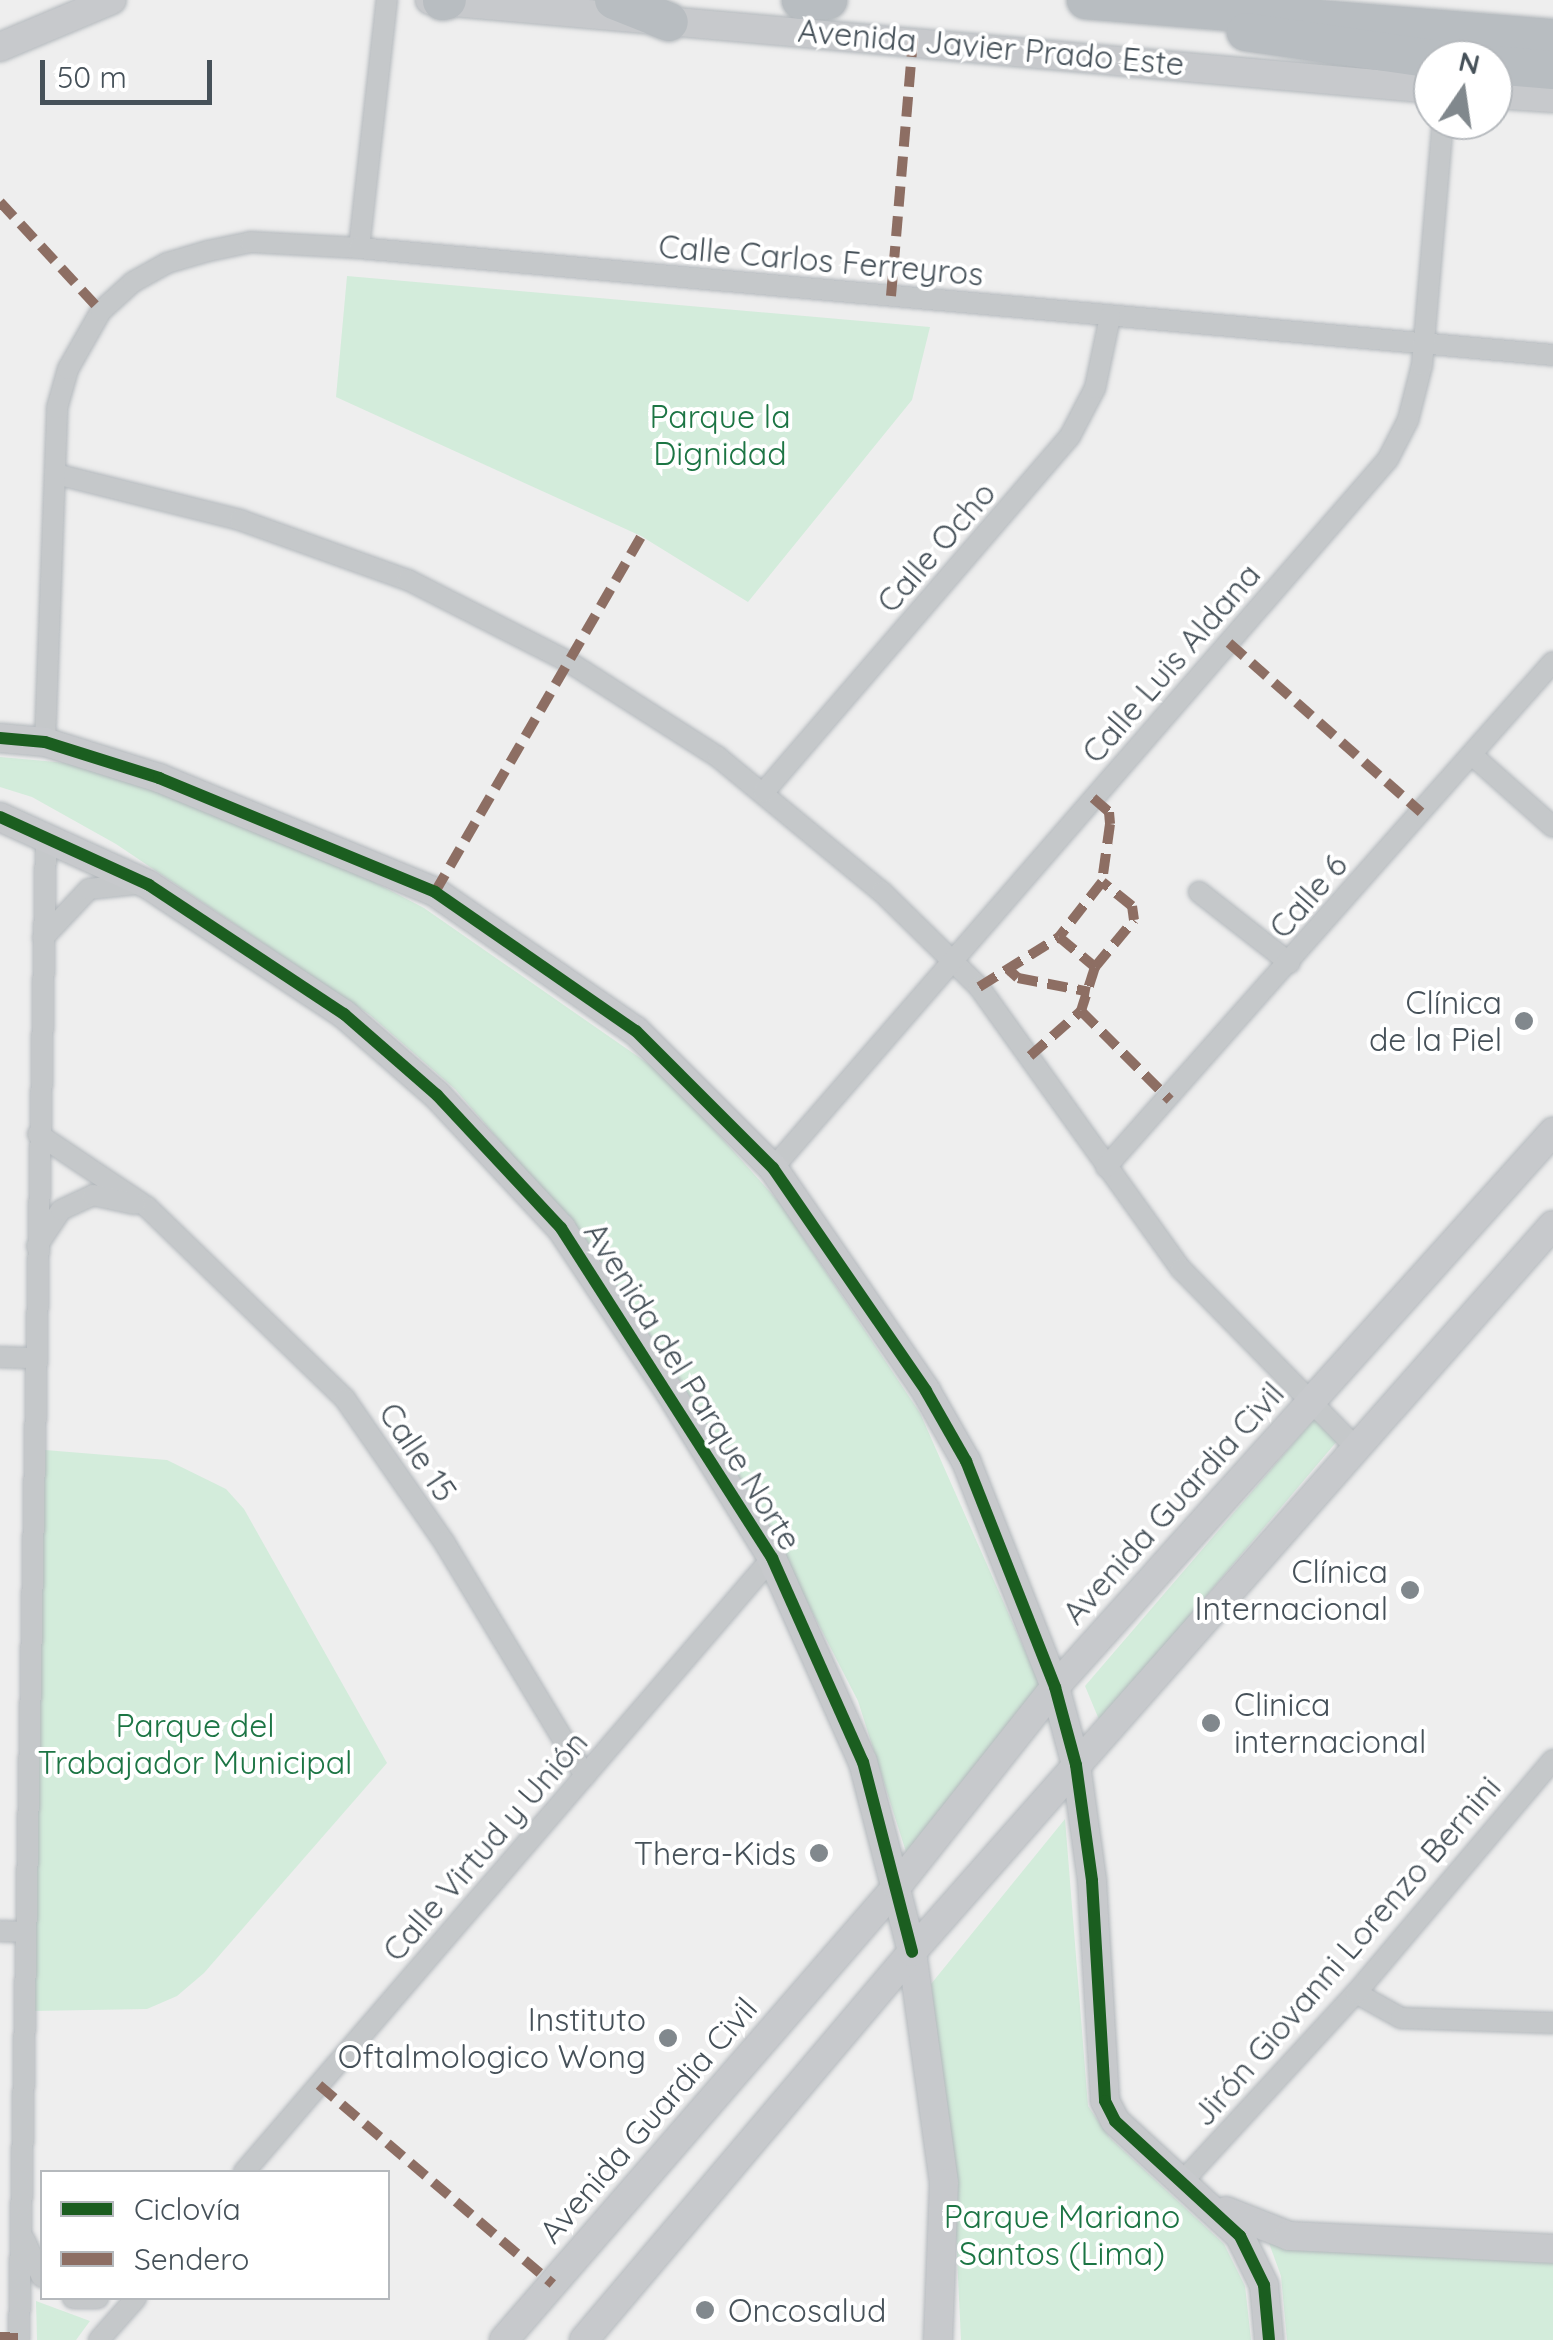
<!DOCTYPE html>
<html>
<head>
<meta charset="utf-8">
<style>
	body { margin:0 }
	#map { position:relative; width:1553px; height:2340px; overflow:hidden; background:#eee; font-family:Quicksand,sans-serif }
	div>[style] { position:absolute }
	.green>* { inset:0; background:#d3ecdb }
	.roads { filter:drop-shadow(0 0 2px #b3b8bc) drop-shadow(0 0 2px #b3b8bc) }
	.street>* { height:20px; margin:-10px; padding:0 10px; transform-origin:10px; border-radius:10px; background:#c5c8ca }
	.secondary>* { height:28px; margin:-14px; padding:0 14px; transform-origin:14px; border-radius:14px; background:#c7c9cc }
	.highway>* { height:38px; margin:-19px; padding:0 19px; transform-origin:19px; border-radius:19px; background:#b8bdc1 }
	.quiet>* { height:10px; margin-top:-5px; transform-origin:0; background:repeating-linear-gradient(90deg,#8d6e63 0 20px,transparent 0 30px) }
	.cycleway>* { height:12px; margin:-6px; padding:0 6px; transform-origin:6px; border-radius:6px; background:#1b5e20 }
	.dots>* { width:28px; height:28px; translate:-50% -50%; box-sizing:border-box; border:5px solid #fff; border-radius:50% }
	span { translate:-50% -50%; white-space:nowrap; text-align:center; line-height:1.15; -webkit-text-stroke:8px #fff; paint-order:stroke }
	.street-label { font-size:32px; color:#465159 }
	.park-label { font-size:32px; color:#1c7544 }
	.poi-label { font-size:32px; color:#465159 }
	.right { translate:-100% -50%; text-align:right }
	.left { translate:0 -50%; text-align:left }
	.legend { position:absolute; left:40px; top:2170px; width:350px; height:130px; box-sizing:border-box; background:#fff; border:2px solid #b5b9bd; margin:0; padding:12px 18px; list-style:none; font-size:30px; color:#465159 }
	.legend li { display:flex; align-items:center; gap:20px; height:50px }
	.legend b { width:50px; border:2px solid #b5b9bd }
	.north { position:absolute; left:1413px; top:40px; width:100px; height:100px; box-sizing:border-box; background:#fff; border:2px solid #b5b9bd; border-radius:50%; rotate:13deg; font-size:28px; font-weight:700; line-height:40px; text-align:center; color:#465159 }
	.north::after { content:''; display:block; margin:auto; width:35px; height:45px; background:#81888d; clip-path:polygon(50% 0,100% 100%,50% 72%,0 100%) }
	.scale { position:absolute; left:40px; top:60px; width:172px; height:45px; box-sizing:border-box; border:5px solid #465159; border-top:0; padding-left:12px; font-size:30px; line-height:35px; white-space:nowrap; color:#465159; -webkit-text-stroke:8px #fff; paint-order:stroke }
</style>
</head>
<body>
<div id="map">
	<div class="green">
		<i style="clip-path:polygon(347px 276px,930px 327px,912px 400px,748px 602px,641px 536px,336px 397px)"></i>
		<i style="clip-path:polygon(0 757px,67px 763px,184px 800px,320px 854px,424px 908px,666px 1076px,780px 1203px,920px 1413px,1041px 1687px,907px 1855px,858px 1701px,806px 1600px,600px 1262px,528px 1174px,455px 1089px,370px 1015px,116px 844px,32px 797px,0 787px)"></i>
		<i style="clip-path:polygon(1316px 1417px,1338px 1440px,1100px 1722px,1085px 1686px)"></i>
		<i style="clip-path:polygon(45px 1450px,167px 1460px,226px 1489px,244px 1509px,387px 1763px,204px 1973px,177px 1996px,147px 2009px,32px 2011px)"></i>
		<i style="clip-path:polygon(1065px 1819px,1088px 2106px,1110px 2138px,1224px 2244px,1245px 2286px,1251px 2340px,961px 2340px,953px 2172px,931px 1984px)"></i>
		<i style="clip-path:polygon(1269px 2243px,1553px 2257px,1553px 2340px,1287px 2340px,1281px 2276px)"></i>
		<i style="clip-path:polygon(36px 2301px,90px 2321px,76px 2340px,37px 2340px)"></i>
	</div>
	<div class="roads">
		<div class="street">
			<i style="left:359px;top:248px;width:250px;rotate:-83.6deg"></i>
			<i style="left:56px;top:474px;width:190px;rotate:14deg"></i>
			<i style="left:240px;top:520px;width:178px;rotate:19.7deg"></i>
			<i style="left:408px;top:580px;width:181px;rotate:27deg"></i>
			<i style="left:569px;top:662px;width:177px;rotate:32.5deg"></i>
			<i style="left:718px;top:757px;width:212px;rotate:39.5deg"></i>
			<i style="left:882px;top:892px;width:136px;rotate:44.4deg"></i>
			<i style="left:979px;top:987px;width:347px;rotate:54.4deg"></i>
			<i style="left:1181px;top:1269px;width:250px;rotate:45.6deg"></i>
			<i style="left:45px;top:742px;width:334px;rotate:-87.9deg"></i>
			<i style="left:57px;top:408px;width:41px;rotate:-74.2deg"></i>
			<i style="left:68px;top:369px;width:67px;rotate:-60.4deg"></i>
			<i style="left:101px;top:311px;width:43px;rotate:-42.2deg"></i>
			<i style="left:133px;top:282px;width:39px;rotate:-29deg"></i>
			<i style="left:167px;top:263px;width:43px;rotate:-16.3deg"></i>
			<i style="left:208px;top:251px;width:44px;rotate:-11.8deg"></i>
			<i style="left:251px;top:242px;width:108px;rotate:3.2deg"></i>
			<i style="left:359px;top:248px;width:1199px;rotate:5.12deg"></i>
			<i style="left:1472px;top:755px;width:108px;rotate:41.6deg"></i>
			<i style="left:764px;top:792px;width:469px;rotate:-49.3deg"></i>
			<i style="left:1070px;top:436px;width:54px;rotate:-62.5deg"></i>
			<i style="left:1095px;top:388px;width:73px;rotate:-78.1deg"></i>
			<i style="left:1199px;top:892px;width:115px;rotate:38deg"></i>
			<i style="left:43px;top:938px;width:67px;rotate:-46.8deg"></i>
			<i style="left:89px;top:889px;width:47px;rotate:-6.1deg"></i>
			<i style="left:38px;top:1134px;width:131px;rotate:33.8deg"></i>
			<i style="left:147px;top:1207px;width:276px;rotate:44.1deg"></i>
			<i style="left:345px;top:1399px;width:174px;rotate:55.3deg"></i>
			<i style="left:444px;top:1542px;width:273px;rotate:58.9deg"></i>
			<i style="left:1106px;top:1167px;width:674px;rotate:-48.49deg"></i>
			<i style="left:773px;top:1168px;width:939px;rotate:-49.06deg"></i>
			<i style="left:1388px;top:459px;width:44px;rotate:-62.9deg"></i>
			<i style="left:1408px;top:420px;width:57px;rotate:-75.7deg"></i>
			<i style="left:1422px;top:365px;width:246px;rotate:-85.1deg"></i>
			<i style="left:37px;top:1246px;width:43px;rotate:-56.3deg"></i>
			<i style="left:61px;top:1210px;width:35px;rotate:-25deg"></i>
			<i style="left:93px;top:1195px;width:43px;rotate:12.1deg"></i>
			<i style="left:0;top:1357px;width:34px;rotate:2deg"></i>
			<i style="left:0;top:1931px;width:25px;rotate:2deg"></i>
			<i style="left:1356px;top:1993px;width:51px;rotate:29.1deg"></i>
			<i style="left:1401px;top:2018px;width:152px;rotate:1.9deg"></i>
			<i style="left:244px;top:2172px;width:810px;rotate:-49.31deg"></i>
			<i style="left:1182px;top:2182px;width:257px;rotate:-47.4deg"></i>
			<i style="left:1356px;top:1993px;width:305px;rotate:-49.8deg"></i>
			<i style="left:24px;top:2239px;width:42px;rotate:64.7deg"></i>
			<i style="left:73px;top:2298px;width:25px"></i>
			<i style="left:19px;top:2340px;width:1503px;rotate:-88.97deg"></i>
			<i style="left:99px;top:2340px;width:56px;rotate:-48.6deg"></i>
		</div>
		<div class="secondary">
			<i style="left:430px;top:0;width:1007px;rotate:5.07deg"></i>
			<i style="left:0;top:47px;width:121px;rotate:-22.8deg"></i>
			<i style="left:1493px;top:94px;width:60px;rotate:3.8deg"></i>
			<i style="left:0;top:738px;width:45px;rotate:5.1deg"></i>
			<i style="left:45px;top:742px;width:120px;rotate:17.5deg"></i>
			<i style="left:159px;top:778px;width:299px;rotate:22.4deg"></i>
			<i style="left:435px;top:892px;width:244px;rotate:34.7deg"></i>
			<i style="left:636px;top:1031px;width:194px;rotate:45deg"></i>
			<i style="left:773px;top:1168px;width:270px;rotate:55.5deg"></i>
			<i style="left:926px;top:1391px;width:81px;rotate:60.3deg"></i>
			<i style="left:966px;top:1461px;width:243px;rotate:68.5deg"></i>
			<i style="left:1055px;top:1687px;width:81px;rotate:74.9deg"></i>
			<i style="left:1076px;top:1765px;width:117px;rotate:82.1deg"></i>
			<i style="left:1092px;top:1881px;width:220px;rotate:86.6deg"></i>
			<i style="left:1105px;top:2101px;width:22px;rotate:63deg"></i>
			<i style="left:1115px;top:2121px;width:170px;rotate:42.6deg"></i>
			<i style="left:1240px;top:2236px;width:55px;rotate:63.9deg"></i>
			<i style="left:1264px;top:2285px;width:55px;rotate:84.8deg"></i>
			<i style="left:0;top:817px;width:164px;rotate:24.5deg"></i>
			<i style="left:149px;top:885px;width:234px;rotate:33.5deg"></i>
			<i style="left:344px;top:1014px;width:123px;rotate:41.1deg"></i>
			<i style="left:437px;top:1095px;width:182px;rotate:47deg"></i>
			<i style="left:561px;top:1228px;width:197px;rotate:56.4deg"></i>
			<i style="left:670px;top:1392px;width:195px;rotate:58.4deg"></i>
			<i style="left:772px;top:1558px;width:223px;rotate:66deg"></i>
			<i style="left:863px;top:1762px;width:196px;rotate:75.5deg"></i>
			<i style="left:912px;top:1952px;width:233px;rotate:82.1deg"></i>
			<i style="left:944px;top:2183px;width:157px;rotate:92.2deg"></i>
			<i style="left:1226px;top:2211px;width:68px;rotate:21.6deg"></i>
			<i style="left:1289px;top:2236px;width:264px;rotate:2.8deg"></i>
			<i style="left:504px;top:2340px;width:600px;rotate:-49.12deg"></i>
			<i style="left:897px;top:1886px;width:254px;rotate:-51.6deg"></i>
			<i style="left:1055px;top:1687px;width:746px;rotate:-48.1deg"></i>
			<i style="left:584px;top:2340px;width:508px;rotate:-49.79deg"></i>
			<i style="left:912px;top:1952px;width:969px;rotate:-48.6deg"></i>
		</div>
		<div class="highway">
			<i style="left:614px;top:0;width:59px;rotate:21.8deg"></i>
			<i style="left:801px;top:0;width:27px"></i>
			<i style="left:1086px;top:0;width:469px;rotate:4.7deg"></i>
			<i style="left:442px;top:1px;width:5px;rotate:-11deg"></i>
			<i style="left:1246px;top:32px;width:196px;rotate:8.2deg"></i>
			<i style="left:1493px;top:65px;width:60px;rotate:4.8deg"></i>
		</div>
	</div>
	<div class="quiet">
		<i style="left:0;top:202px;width:149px;rotate:47.2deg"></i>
		<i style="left:891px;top:296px;width:259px;rotate:-85.1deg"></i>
		<i style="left:1229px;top:643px;width:256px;rotate:41.4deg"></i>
		<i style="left:1093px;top:798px;width:21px;rotate:41deg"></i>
		<i style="left:1109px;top:812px;width:12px;rotate:85deg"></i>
		<i style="left:1110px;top:824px;width:59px;rotate:97.9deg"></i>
		<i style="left:1102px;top:882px;width:70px;rotate:128deg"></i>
		<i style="left:1059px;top:937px;width:47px;rotate:39.8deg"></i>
		<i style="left:1095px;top:967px;width:46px;rotate:107.7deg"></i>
		<i style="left:1081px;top:1011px;width:126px;rotate:45deg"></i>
		<i style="left:435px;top:892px;width:411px;rotate:-59.9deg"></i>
		<i style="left:1095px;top:967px;width:61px;rotate:-50.3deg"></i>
		<i style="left:1134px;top:920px;width:14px;rotate:-98deg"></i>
		<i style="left:1132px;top:906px;width:38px;rotate:-141deg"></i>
		<i style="left:1008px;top:969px;width:13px;rotate:42deg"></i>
		<i style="left:1018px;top:978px;width:73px;rotate:11deg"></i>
		<i style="left:979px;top:987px;width:94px;rotate:-32deg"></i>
		<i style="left:1030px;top:1056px;width:68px;rotate:-41.4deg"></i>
		<i style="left:319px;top:2085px;width:307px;rotate:40.4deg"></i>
		<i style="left:0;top:2337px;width:18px;rotate:3deg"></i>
	</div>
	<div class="cycleway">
		<i style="left:0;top:738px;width:45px;rotate:5.1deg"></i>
		<i style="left:45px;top:742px;width:120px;rotate:17.5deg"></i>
		<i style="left:159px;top:778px;width:299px;rotate:22.4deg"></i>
		<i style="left:435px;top:892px;width:244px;rotate:34.7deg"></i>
		<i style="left:636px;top:1031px;width:194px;rotate:45deg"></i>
		<i style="left:773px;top:1168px;width:270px;rotate:55.5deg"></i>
		<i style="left:926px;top:1391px;width:81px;rotate:60.3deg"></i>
		<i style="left:966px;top:1461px;width:243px;rotate:68.5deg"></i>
		<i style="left:1055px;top:1687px;width:81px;rotate:74.9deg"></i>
		<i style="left:1076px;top:1765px;width:117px;rotate:82.1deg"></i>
		<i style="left:1092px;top:1881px;width:220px;rotate:86.6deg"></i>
		<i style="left:1105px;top:2101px;width:22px;rotate:63deg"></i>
		<i style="left:1115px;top:2121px;width:170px;rotate:42.6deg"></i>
		<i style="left:1240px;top:2236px;width:55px;rotate:63.9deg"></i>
		<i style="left:1264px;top:2285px;width:55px;rotate:84.8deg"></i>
		<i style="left:0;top:817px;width:164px;rotate:24.5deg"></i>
		<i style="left:149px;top:885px;width:234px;rotate:33.5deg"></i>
		<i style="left:344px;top:1014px;width:123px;rotate:41.1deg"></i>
		<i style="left:437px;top:1095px;width:182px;rotate:47deg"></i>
		<i style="left:561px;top:1228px;width:392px;rotate:57.4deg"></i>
		<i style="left:772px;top:1558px;width:223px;rotate:66deg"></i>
		<i style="left:863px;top:1762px;width:196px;rotate:75.5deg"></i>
	</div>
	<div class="dots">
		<i style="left:1524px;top:1021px;background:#81888d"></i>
		<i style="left:1410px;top:1590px;background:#81888d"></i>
		<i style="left:1211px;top:1723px;background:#81888d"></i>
		<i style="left:819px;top:1853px;background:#81888d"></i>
		<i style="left:668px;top:2038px;background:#81888d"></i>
		<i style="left:705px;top:2310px;background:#81888d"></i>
	</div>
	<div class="street-label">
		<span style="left:991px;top:47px;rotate:5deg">Avenida Javier Prado Este</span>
		<span style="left:821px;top:260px;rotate:5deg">Calle Carlos Ferreyros</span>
		<span style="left:936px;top:547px;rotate:-49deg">Calle Ocho</span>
		<span style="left:1171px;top:663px;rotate:-49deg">Calle Luis Aldana</span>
		<span style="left:1308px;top:896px;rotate:-49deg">Calle 6</span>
		<span style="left:693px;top:1386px;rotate:58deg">Avenida del Parque Norte</span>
		<span style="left:418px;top:1452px;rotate:56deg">Calle 15</span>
		<span style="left:1173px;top:1503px;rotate:-48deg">Avenida Guardia Civil</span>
		<span style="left:485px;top:1846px;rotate:-49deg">Calle Virtud y Unión</span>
		<span style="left:1346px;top:1951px;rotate:-49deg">Jirón Giovanni Lorenzo Bernini</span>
		<span style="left:648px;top:2120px;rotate:-49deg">Avenida Guardia Civil</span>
	</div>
	<div class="park-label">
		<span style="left:720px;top:435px">Parque la<br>Dignidad</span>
		<span style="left:195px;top:1744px">Parque del<br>Trabajador Municipal</span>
		<span style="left:1062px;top:2235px">Parque Mariano<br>Santos (Lima)</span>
	</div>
	<div class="poi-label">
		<span class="right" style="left:1502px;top:1021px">Clínica<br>de la Piel</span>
		<span class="right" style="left:1388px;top:1590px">Clínica<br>Internacional</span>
		<span class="left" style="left:1234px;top:1723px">Clinica<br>internacional</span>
		<span class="right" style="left:796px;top:1853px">Thera-Kids</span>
		<span class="right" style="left:646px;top:2038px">Instituto<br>Oftalmologico Wong</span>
		<span class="left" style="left:728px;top:2310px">Oncosalud</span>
	</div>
	<ul class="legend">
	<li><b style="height:12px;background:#1b5e20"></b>Ciclovía</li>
	<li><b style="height:12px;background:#8d6e63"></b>Sendero</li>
	</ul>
	<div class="north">N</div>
	<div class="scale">50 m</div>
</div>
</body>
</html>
